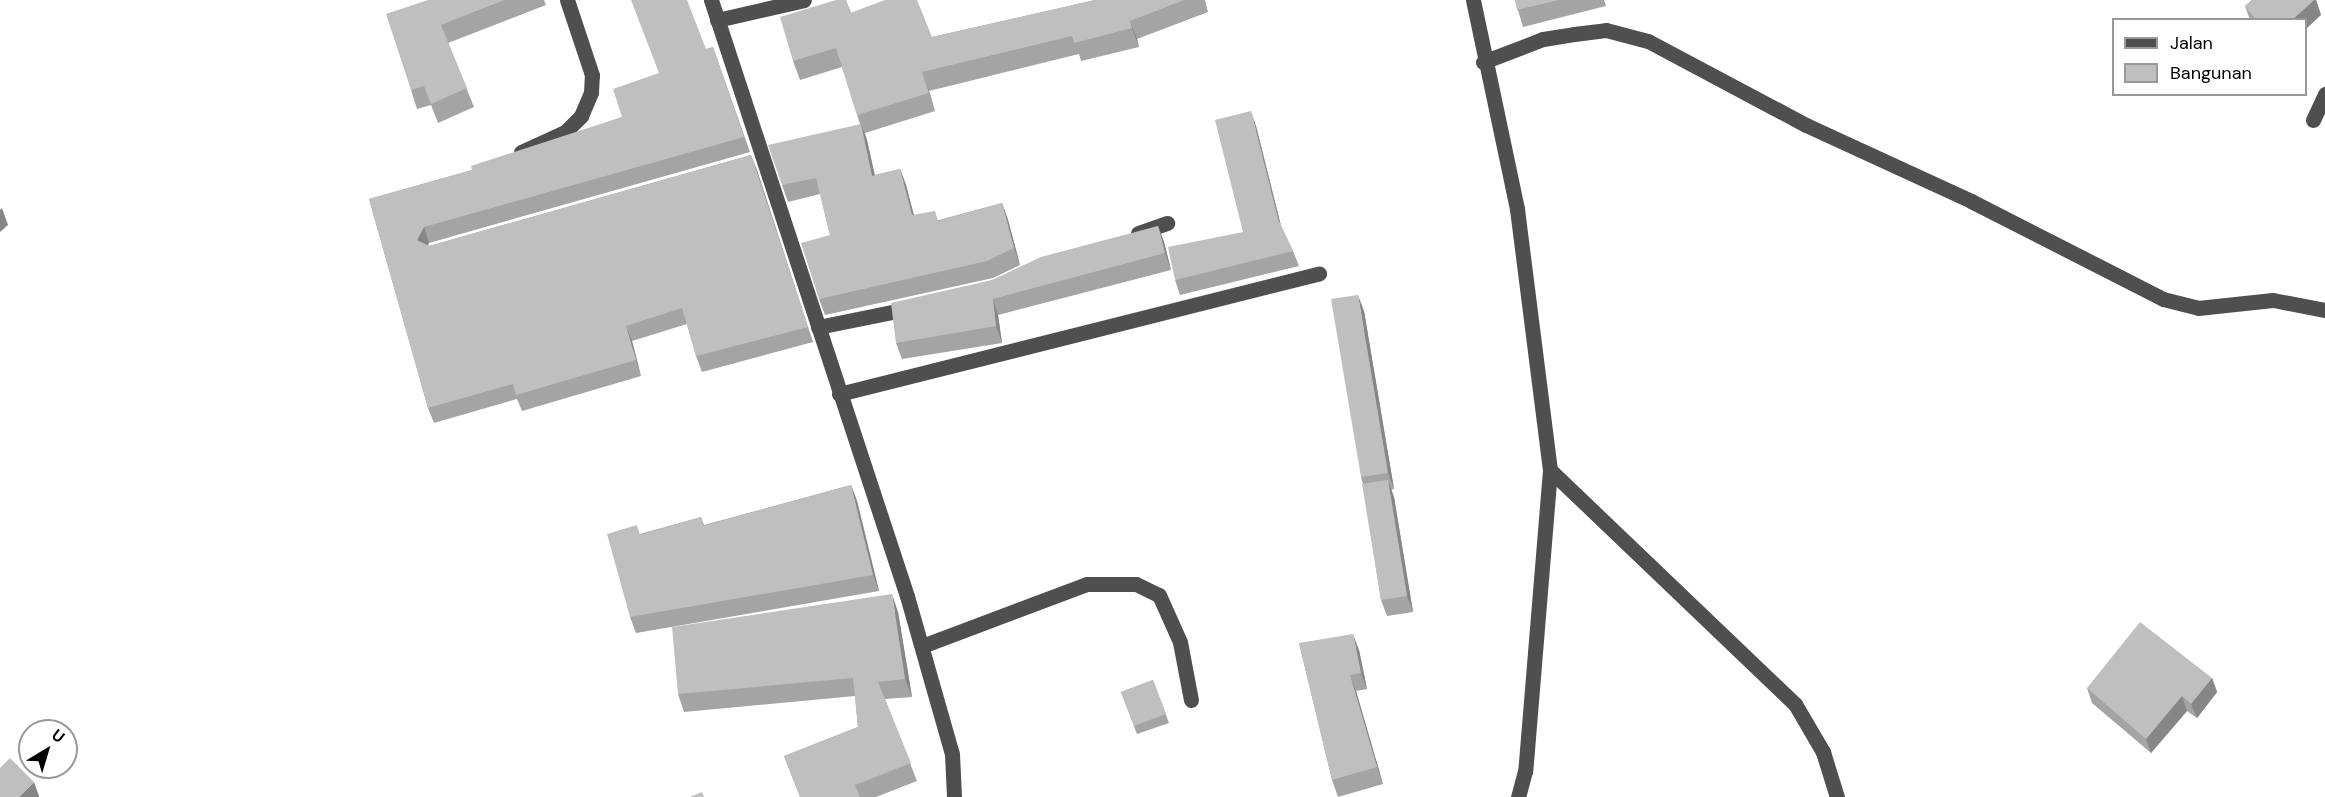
<!DOCTYPE html>
<html>
<head>
<meta charset="utf-8">
<style>
	body { margin:0 }
	#map { position:relative; width:2325px; height:797px; overflow:hidden; background:#fff; font-family:"DM Sans",sans-serif }
	div>[style] { position:absolute }
	.minor>* { height:15px; margin:-7.5px; padding:0 7.5px; transform-origin:7.5px; border-radius:7.5px; background:#4f4f4f }
	.wall>* { inset:0; background:#a4a4a4 }
	.shaded-wall>* { inset:0; background:#868686 }
	.building>* { inset:0; background:#bfbfbf }
	span { translate:-50% -50%; white-space:nowrap; text-align:center; line-height:1.15; -webkit-text-stroke:4.5px #fff; paint-order:stroke }
	.legend { position:absolute; left:2112px; top:18px; width:195px; height:78px; box-sizing:border-box; background:#fff; border:2px solid #999; margin:0; padding:8px 10px; list-style:none; font-size:18px; color:#000 }
	.legend li { display:flex; align-items:center; gap:12px; height:30px }
	.legend b { width:30px; border:2px solid #999 }
	.north { position:absolute; left:18px; top:719px; width:60px; height:60px; box-sizing:border-box; background:#fff; border:2px solid #999; border-radius:50%; rotate:38deg; font-size:16px; font-weight:700; line-height:24px; text-align:center; color:#000 }
	.north::after { content:''; display:block; margin:auto; width:21px; height:27px; background:#000; clip-path:polygon(50% 0,100% 100%,50% 72%,0 100%) }
</style>
</head>
<body>
<div id="map">
	<div class="minor">
		<i style="left:711px;top:0;width:627px;rotate:71.8deg"></i>
		<i style="left:907px;top:596px;width:164px;rotate:74.1deg"></i>
		<i style="left:952px;top:754px;width:43px;rotate:87.3deg"></i>
		<i style="left:1473px;top:0;width:214px;rotate:78.1deg"></i>
		<i style="left:1517px;top:209px;width:263px;rotate:82.8deg"></i>
		<i style="left:1550px;top:470px;width:302px;rotate:94.7deg"></i>
		<i style="left:1525px;top:771px;width:27px;rotate:105deg"></i>
		<i style="left:717px;top:20px;width:89px;rotate:-12.9deg"></i>
		<i style="left:1483px;top:62px;width:64px;rotate:-21deg"></i>
		<i style="left:1543px;top:39px;width:31px;rotate:-9deg"></i>
		<i style="left:1574px;top:34px;width:32px;rotate:-7deg"></i>
		<i style="left:1606px;top:30px;width:43px;rotate:14.7deg"></i>
		<i style="left:1648px;top:41px;width:179px;rotate:28deg"></i>
		<i style="left:1806px;top:125px;width:182px;rotate:24.7deg"></i>
		<i style="left:1971px;top:201px;width:216px;rotate:27deg"></i>
		<i style="left:2163px;top:299px;width:36px;rotate:14deg"></i>
		<i style="left:2198px;top:308px;width:75px;rotate:-6.1deg"></i>
		<i style="left:2273px;top:300px;width:53px;rotate:10.9deg"></i>
		<i style="left:2313px;top:120px;width:29px;rotate:-65deg"></i>
		<i style="left:521px;top:152px;width:48px;rotate:-24.4deg"></i>
		<i style="left:565px;top:132px;width:23px;rotate:-45deg"></i>
		<i style="left:581px;top:116px;width:26px;rotate:-67deg"></i>
		<i style="left:591px;top:92px;width:17px;rotate:-87deg"></i>
		<i style="left:592px;top:75px;width:79px;rotate:-108.4deg"></i>
		<i style="left:1138px;top:233px;width:31px;rotate:-19deg"></i>
		<i style="left:818px;top:327px;width:95px;rotate:-11.5deg"></i>
		<i style="left:839px;top:394px;width:495px;rotate:-14.1deg"></i>
		<i style="left:1550px;top:470px;width:339px;rotate:43.7deg"></i>
		<i style="left:1795px;top:704px;width:56px;rotate:59.7deg"></i>
		<i style="left:1823px;top:752px;width:47px;rotate:72.7deg"></i>
		<i style="left:922px;top:646px;width:176px;rotate:-20.6deg"></i>
		<i style="left:1087px;top:584px;width:49px"></i>
		<i style="left:1136px;top:584px;width:25px;rotate:26deg"></i>
		<i style="left:1159px;top:595px;width:51px;rotate:65.9deg"></i>
		<i style="left:1180px;top:642px;width:59px;rotate:79.3deg"></i>
	</div>
	<div class="wall">
		<i style="clip-path:polygon(428px 0,544px 0,546px 5px,448px 43px,474px 107px,438px 123px,431px 105px,417px 109px,411px 90px)"></i>
		<i style="clip-path:polygon(846px 0,851px 13px,932px 37px,1095px 0,1205px 0,1208px 12px,1137px 39px,1139px 47px,1081px 61px,1079px 54px,929px 91px,935px 111px,865px 133px,867px 140px,875px 175px,900px 169px,906px 185px,914px 215px,939px 220px,1002px 203px,1008px 220px,1020px 265px,993px 278px,825px 315px,819px 299px,830px 235px,820px 194px,788px 202px,782px 185px,860px 124px,842px 67px,800px 80px,793px 61px)"></i>
		<i style="clip-path:polygon(1515px 0,1604px 0,1606px 6px,1523px 27px)"></i>
		<i style="clip-path:polygon(2252px 0,2316px 0,2321px 15px,2306px 20px,2250px 20px,2245px 6px)"></i>
		<i style="clip-path:polygon(713px 47px,750px 152px,429px 243px,428px 245px,429px 246px,751px 155px,813px 342px,702px 372px,696px 356px,687px 324px,632px 341px,641px 376px,522px 411px,517px 399px,434px 423px,428px 408px,369px 199px,472px 170px,622px 117px,659px 73px,706px 49px)"></i>
		<i style="clip-path:polygon(1256px 126px,1281px 226px,1293px 251px,1299px 266px,1180px 295px,1175px 280px,1243px 232px)"></i>
		<i style="clip-path:polygon(1158px 226px,1164px 242px,1171px 270px,998px 315px,1002px 343px,902px 359px,896px 343px,992px 280px)"></i>
		<i style="clip-path:polygon(1364px 311px,1394px 489px,1391px 490px,1394px 497px,1413px 612px,1387px 616px,1381px 600px,1363px 484px,1361px 477px)"></i>
		<i style="clip-path:polygon(851px 485px,857px 501px,879px 591px,636px 633px,630px 617px,640px 534px,701px 517px,704px 525px)"></i>
		<i style="clip-path:polygon(898px 612px,912px 697px,885px 699px,917px 781px,876px 797px,800px 797px,784px 756px,858px 727px,855px 696px,684px 712px,678px 694px)"></i>
		<i style="clip-path:polygon(1299px 643px,1359px 650px,1367px 689px,1356px 691px,1383px 784px,1338px 797px,1332px 780px)"></i>
		<i style="clip-path:polygon(2212px 678px,2217px 692px,2197px 718px,2187px 711px,2151px 753px,2092px 703px,2087px 688px)"></i>
		<i style="clip-path:polygon(1153px 680px,1169px 723px,1137px 734px,1121px 692px)"></i>
	</div>
	<div class="shaded-wall">
		<i style="clip-path:polygon(2314px 0,2316px 0,2321px 15px,2306px 29px,2306px 20px,2292px 20px)"></i>
		<i style="clip-path:polygon(1130px 21px,1137px 39px,1139px 47px,1132px 28px)"></i>
		<i style="clip-path:polygon(922px 72px,929px 91px,935px 111px)"></i>
		<i style="clip-path:polygon(1251px 111px,1256px 126px,1283px 234px,1278px 219px)"></i>
		<i style="clip-path:polygon(861px 124px,867px 140px,878px 192px,872px 176px)"></i>
		<i style="clip-path:polygon(751px 155px,757px 170px,813px 342px,808px 327px)"></i>
		<i style="clip-path:polygon(900px 169px,906px 185px,918px 232px,912px 215px)"></i>
		<i style="clip-path:polygon(1002px 203px,1008px 220px,1020px 265px,1014px 248px)"></i>
		<i style="clip-path:polygon(2px 208px,8px 225px,0 232px,0 210px)"></i>
		<i style="clip-path:polygon(1158px 226px,1164px 242px,1171px 270px,1165px 253px)"></i>
		<i style="clip-path:polygon(424px 227px,429px 243px,423px 255px,417px 240px)"></i>
		<i style="clip-path:polygon(1358px 295px,1364px 311px,1394px 489px,1388px 473px)"></i>
		<i style="clip-path:polygon(993px 299px,998px 315px,1002px 343px,996px 326px)"></i>
		<i style="clip-path:polygon(626px 326px,632px 341px,641px 376px,636px 360px)"></i>
		<i style="clip-path:polygon(1388px 480px,1394px 497px,1413px 612px,1407px 596px)"></i>
		<i style="clip-path:polygon(851px 485px,857px 501px,879px 591px,873px 575px)"></i>
		<i style="clip-path:polygon(892px 594px,898px 612px,912px 697px,905px 679px)"></i>
		<i style="clip-path:polygon(1353px 634px,1359px 650px,1367px 689px,1361px 673px)"></i>
		<i style="clip-path:polygon(1350px 675px,1356px 691px,1383px 784px,1377px 767px)"></i>
		<i style="clip-path:polygon(2212px 678px,2217px 692px,2197px 718px,2191px 704px)"></i>
		<i style="clip-path:polygon(2182px 696px,2187px 711px,2151px 753px,2146px 739px)"></i>
		<i style="clip-path:polygon(34px 782px,39px 796px,39px 797px,19px 797px)"></i>
	</div>
	<div class="building">
		<i style="clip-path:polygon(428px 0,504px 0,441px 25px,467px 88px,431px 104px,424px 86px,411px 90px,386px 14px)"></i>
		<i style="clip-path:polygon(631px 0,687px 0,706px 49px,713px 47px,744px 137px,424px 227px,417px 240px,429px 246px,751px 155px,808px 327px,696px 356px,682px 308px,626px 326px,636px 360px,516px 395px,513px 384px,428px 408px,369px 199px,472px 170px,471px 166px,622px 117px,613px 89px,659px 73px)"></i>
		<i style="clip-path:polygon(836px 0,846px 0,850px 13px,885px 0,917px 0,932px 37px,1095px 0,1184px 0,1130px 21px,1132px 28px,1074px 43px,1072px 36px,922px 72px,929px 93px,857px 115px,836px 48px,793px 61px,780px 17px)"></i>
		<i style="clip-path:polygon(1515px 0,1559px 0,1517px 10px)"></i>
		<i style="clip-path:polygon(2252px 0,2314px 0,2292px 20px,2256px 20px,2245px 6px)"></i>
		<i style="clip-path:polygon(1251px 111px,1278px 219px,1293px 251px,1175px 280px,1168px 247px,1243px 232px,1215px 120px)"></i>
		<i style="clip-path:polygon(861px 124px,872px 176px,900px 169px,912px 215px,935px 211px,938px 221px,1002px 203px,1014px 248px,987px 261px,819px 299px,801px 243px,830px 235px,816px 178px,782px 185px,768px 145px)"></i>
		<i style="clip-path:polygon(1158px 226px,1165px 253px,993px 299px,996px 326px,896px 343px,891px 303px,992px 280px,1041px 257px)"></i>
		<i style="clip-path:polygon(1358px 295px,1388px 473px,1361px 477px,1331px 299px)"></i>
		<i style="clip-path:polygon(1388px 480px,1407px 596px,1381px 600px,1362px 484px)"></i>
		<i style="clip-path:polygon(851px 485px,873px 575px,630px 617px,607px 534px,637px 525px,640px 535px,701px 517px,703px 526px)"></i>
		<i style="clip-path:polygon(892px 594px,905px 679px,878px 682px,911px 763px,855px 785px,860px 797px,800px 797px,784px 756px,858px 727px,853px 678px,678px 694px,672px 627px)"></i>
		<i style="clip-path:polygon(2140px 622px,2212px 678px,2191px 704px,2182px 696px,2146px 739px,2087px 688px)"></i>
		<i style="clip-path:polygon(1353px 634px,1361px 673px,1350px 675px,1377px 767px,1332px 780px,1299px 643px)"></i>
		<i style="clip-path:polygon(1153px 680px,1166px 714px,1134px 726px,1121px 692px)"></i>
		<i style="clip-path:polygon(10px 758px,34px 782px,19px 797px,0 797px,0 768px)"></i>
		<i style="clip-path:polygon(702px 792px,704px 797px,690px 797px)"></i>
	</div>
	<ul class="legend">
	<li><b style="height:8px;background:#4f4f4f"></b>Jalan</li>
	<li><b style="height:16px;background:#bfbfbf"></b>Bangunan</li>
	</ul>
	<div class="north">U</div>
</div>
</body>
</html>
